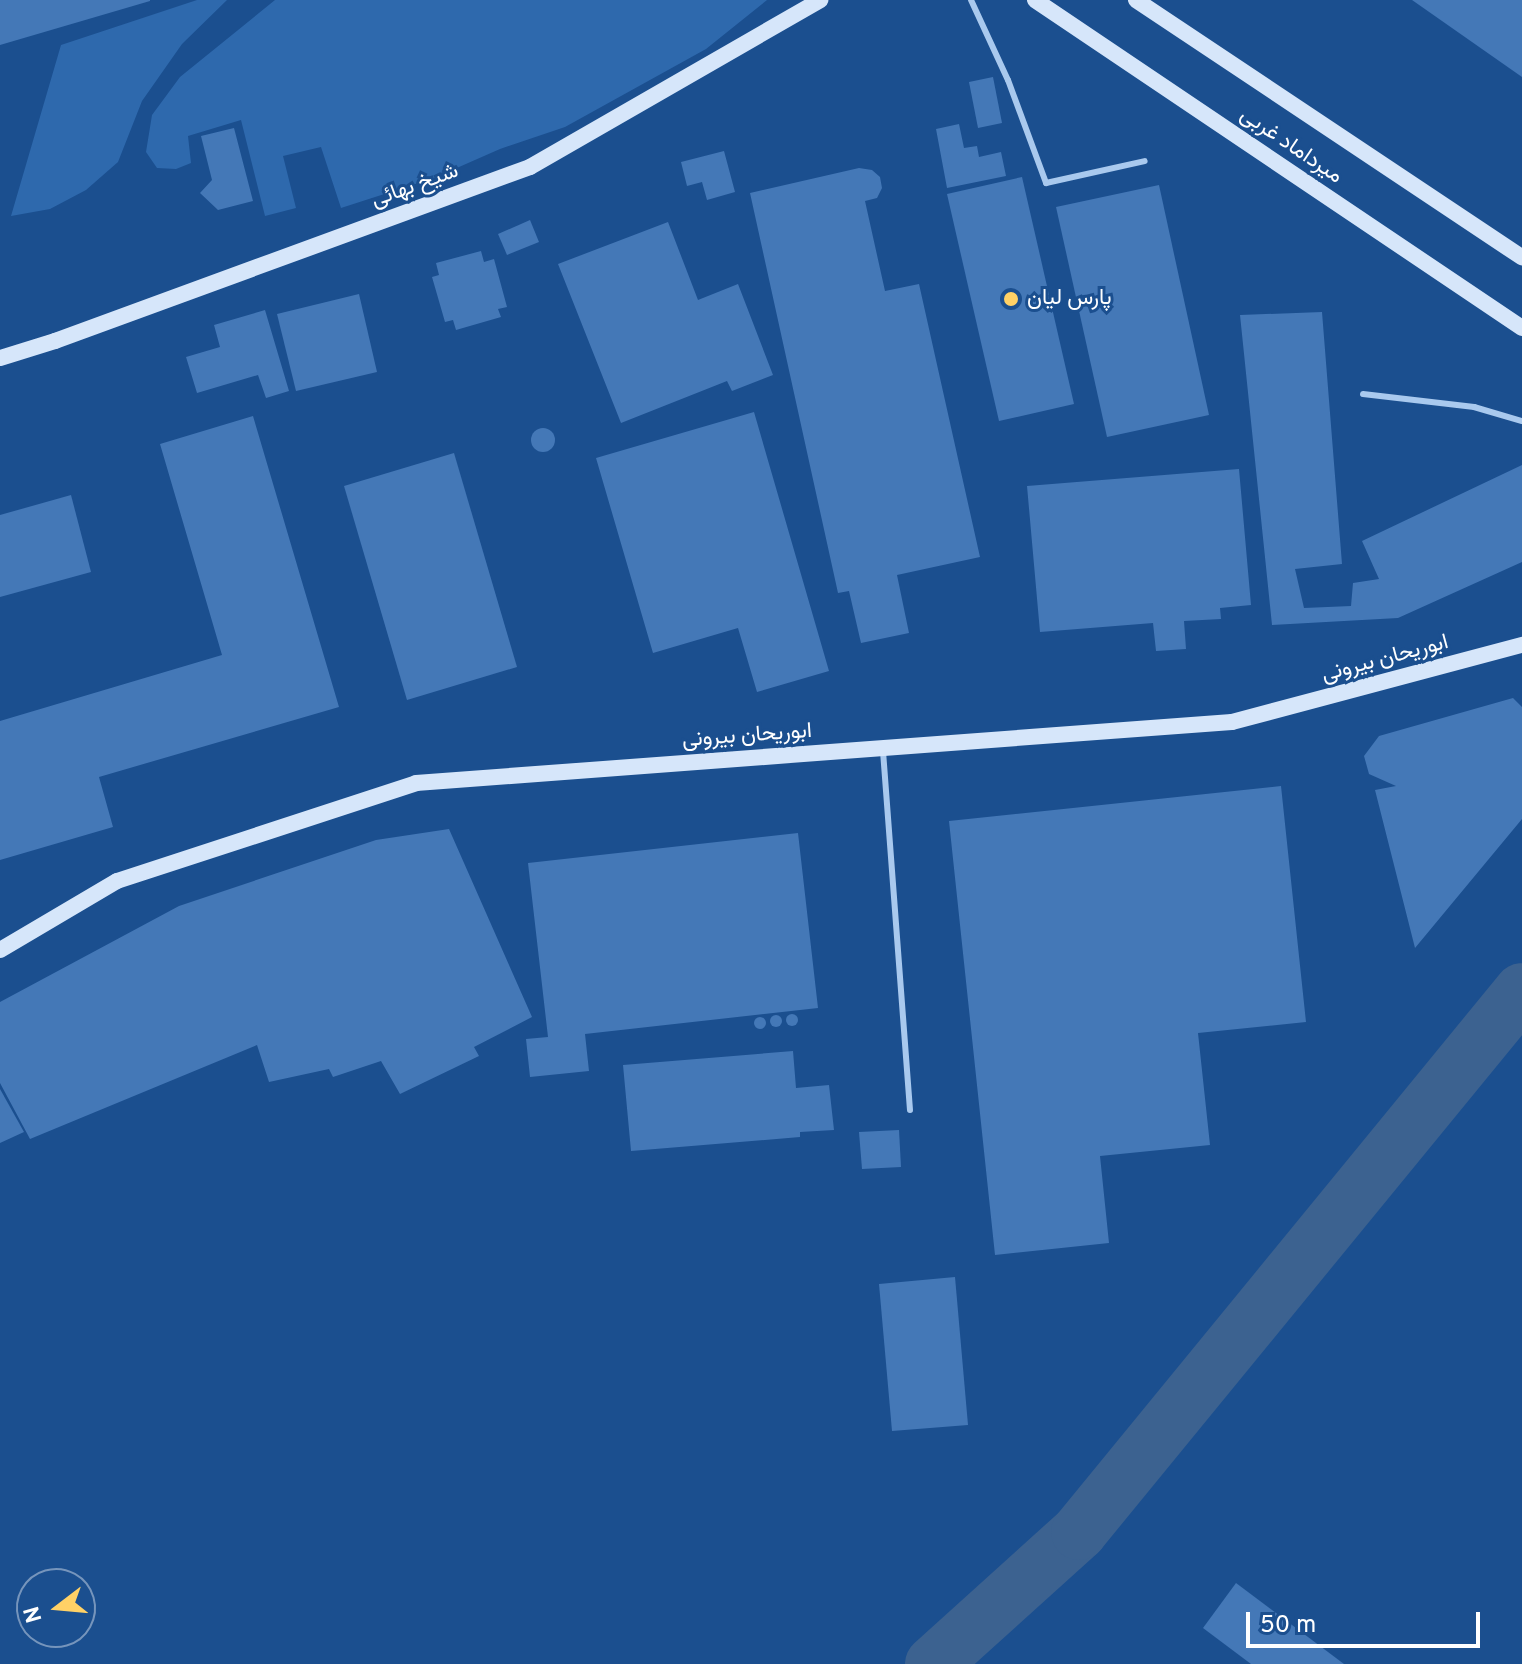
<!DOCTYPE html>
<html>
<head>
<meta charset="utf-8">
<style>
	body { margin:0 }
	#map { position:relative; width:1522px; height:1664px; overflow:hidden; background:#1b4f8f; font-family:Overpass,Vazirmatn,sans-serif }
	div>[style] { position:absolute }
	.green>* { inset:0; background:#2e69ad }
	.river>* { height:56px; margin:-28px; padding:0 28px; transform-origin:28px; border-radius:28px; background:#3c6290 }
	.building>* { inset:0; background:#4478b7 }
	.round { border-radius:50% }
	.lane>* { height:6px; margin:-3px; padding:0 3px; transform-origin:3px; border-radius:3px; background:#a9c9ee }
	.secondary>* { height:16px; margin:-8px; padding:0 8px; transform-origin:8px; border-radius:8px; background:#d6e6fa }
	.dots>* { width:22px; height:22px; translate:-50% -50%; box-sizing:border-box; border:4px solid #1b4f8f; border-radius:50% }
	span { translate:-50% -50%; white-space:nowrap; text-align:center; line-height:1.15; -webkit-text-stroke:6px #1b4f8f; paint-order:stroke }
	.street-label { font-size:22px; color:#fff }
	.poi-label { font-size:22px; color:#fff }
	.left { translate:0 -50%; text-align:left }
	.north { position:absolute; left:16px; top:1568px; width:80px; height:80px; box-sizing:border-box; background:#1b4f8f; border:2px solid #7695bc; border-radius:50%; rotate:254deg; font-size:22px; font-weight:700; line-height:32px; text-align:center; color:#fff }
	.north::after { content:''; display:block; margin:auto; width:28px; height:36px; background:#ffd166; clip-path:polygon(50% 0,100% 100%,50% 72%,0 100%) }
	.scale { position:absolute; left:1246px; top:1612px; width:234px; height:36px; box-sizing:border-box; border:4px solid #fff; border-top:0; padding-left:10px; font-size:24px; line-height:28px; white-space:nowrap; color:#fff; -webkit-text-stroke:6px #1b4f8f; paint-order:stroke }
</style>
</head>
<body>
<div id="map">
	<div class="green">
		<i style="clip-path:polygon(197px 0,227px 0,182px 44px,142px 101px,118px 162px,86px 190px,50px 209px,11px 216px,61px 45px)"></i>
		<i style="clip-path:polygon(275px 0,767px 0,706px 49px,565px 127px,500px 149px,434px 178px,341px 208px,321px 147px,283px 156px,296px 208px,265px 216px,241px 120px,188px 136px,191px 163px,176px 169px,157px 168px,146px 152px,152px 115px,180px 77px)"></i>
	</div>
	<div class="river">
		<i style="left:933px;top:1664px;width:197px;rotate:-42.1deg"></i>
		<i style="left:1079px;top:1532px;width:699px;rotate:-50.69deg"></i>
	</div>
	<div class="building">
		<i style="clip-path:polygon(0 0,150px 0,150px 1px,0 45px)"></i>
		<i style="clip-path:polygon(1412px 0,1522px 0,1522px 77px)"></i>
		<i style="clip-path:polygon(993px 77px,1002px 123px,978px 128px,969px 82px)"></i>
		<i style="clip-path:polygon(959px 124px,964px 148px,977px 146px,979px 157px,1001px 152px,1006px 176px,947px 188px,936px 129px)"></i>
		<i style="clip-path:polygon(234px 128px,253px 201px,218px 210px,200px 193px,212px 180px,201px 136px)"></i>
		<i style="clip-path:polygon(724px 151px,735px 192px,707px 200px,702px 182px,687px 186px,681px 162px)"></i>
		<i style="clip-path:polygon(859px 168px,872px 170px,880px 177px,882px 188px,877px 198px,865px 201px,885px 291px,919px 284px,980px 557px,897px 575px,909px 633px,861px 643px,849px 591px,838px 593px,750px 193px)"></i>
		<i style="clip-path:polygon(1022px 177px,1074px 404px,999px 421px,947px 194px)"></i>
		<i style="clip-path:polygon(1159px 185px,1209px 415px,1107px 437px,1056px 207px)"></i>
		<i style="clip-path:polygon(530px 220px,539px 242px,507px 255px,498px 234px)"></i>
		<i style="clip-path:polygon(668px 222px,698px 300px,738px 284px,773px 375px,732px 391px,727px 381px,621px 423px,558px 264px)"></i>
		<i style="clip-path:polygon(481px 251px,484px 262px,494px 259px,507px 307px,498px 309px,501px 317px,456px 330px,453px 320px,445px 322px,432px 277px,439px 275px,436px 263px)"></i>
		<i style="clip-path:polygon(359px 294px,377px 372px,296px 391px,277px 314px)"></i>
		<i style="clip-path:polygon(265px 310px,289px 391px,266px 398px,258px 375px,197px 393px,186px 357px,220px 347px,214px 325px)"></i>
		<i style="clip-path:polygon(1322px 312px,1342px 564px,1295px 569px,1304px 608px,1351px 606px,1353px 583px,1379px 579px,1362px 541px,1522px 465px,1522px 562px,1398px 618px,1272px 625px,1240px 315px)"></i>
		<i style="clip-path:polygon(754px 412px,829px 671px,757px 692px,738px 628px,653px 653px,596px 458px)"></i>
		<i style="clip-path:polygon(253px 416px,339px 707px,99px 777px,113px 827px,0 860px,0 721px,222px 655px,160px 444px)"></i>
		<i class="round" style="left:531px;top:428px;width:24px;height:24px"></i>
		<i style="clip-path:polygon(454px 453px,517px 667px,407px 700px,344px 486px)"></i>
		<i style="clip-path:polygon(1239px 469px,1251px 605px,1220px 608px,1221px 619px,1184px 621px,1186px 649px,1156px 651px,1153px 623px,1040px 632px,1027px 486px)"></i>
		<i style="clip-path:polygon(71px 495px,91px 572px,0 597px,0 515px)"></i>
		<i style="clip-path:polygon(1513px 698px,1522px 707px,1522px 819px,1415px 948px,1375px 790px,1396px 786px,1369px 774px,1364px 756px,1379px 736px)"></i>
		<i style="clip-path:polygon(1281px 786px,1306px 1022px,1198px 1033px,1210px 1145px,1100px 1156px,1109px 1243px,995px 1255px,949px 821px)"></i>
		<i style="clip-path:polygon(449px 829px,532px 1017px,474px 1047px,479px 1056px,400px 1094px,381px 1061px,333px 1077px,329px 1069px,269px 1082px,257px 1045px,30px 1139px,0 1083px,0 1002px,179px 906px,376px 840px)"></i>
		<i style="clip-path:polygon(798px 833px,818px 1008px,585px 1034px,589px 1071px,530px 1077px,526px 1039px,548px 1037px,528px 863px)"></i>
		<i class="round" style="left:786px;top:1014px;width:12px;height:12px"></i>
		<i class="round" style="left:770px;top:1015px;width:12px;height:12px"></i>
		<i class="round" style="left:754px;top:1017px;width:12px;height:12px"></i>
		<i style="clip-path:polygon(793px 1051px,796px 1088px,829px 1085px,834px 1130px,800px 1132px,800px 1137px,631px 1151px,623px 1065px)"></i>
		<i style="clip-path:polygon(0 1089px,24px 1132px,0 1143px)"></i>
		<i style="clip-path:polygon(899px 1130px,901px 1167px,862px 1169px,859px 1132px)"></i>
		<i style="clip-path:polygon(955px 1277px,968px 1425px,892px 1431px,879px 1284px)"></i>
		<i style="clip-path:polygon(1236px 1583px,1344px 1664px,1251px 1664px,1203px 1628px)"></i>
	</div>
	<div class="lane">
		<i style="left:971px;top:0;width:88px;rotate:65.2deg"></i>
		<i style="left:1008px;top:80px;width:110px;rotate:69.7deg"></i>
		<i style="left:1046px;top:183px;width:101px;rotate:-12.5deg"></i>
		<i style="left:1363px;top:394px;width:112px;rotate:6.7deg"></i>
		<i style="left:1474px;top:407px;width:50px;rotate:16.3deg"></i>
		<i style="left:883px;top:751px;width:360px;rotate:85.7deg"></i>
	</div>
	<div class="secondary">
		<i style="left:1035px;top:0;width:587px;rotate:33.96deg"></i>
		<i style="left:1136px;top:0;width:464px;rotate:33.7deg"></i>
		<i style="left:0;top:358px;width:58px;rotate:-17.2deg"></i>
		<i style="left:55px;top:341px;width:506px;rotate:-20.12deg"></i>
		<i style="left:530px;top:167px;width:335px;rotate:-29.9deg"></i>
		<i style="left:0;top:950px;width:136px;rotate:-30.5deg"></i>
		<i style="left:117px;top:881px;width:315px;rotate:-18.1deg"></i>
		<i style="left:416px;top:783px;width:818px;rotate:-4.28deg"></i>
		<i style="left:1232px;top:722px;width:300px;rotate:-14.9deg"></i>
	</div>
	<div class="dots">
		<i style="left:1011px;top:299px;background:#ffd166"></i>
	</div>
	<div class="street-label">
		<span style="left:1291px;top:146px;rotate:34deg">میرداماد غربی</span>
		<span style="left:415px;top:186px;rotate:-20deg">شیخ بهائی</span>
		<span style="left:1385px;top:659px;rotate:-15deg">ابوریحان بیرونی</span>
		<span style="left:747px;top:736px;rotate:-4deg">ابوریحان بیرونی</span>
	</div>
	<div class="poi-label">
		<span class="left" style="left:1027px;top:299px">پارس لیان</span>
	</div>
	<div class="north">N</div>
	<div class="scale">50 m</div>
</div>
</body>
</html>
